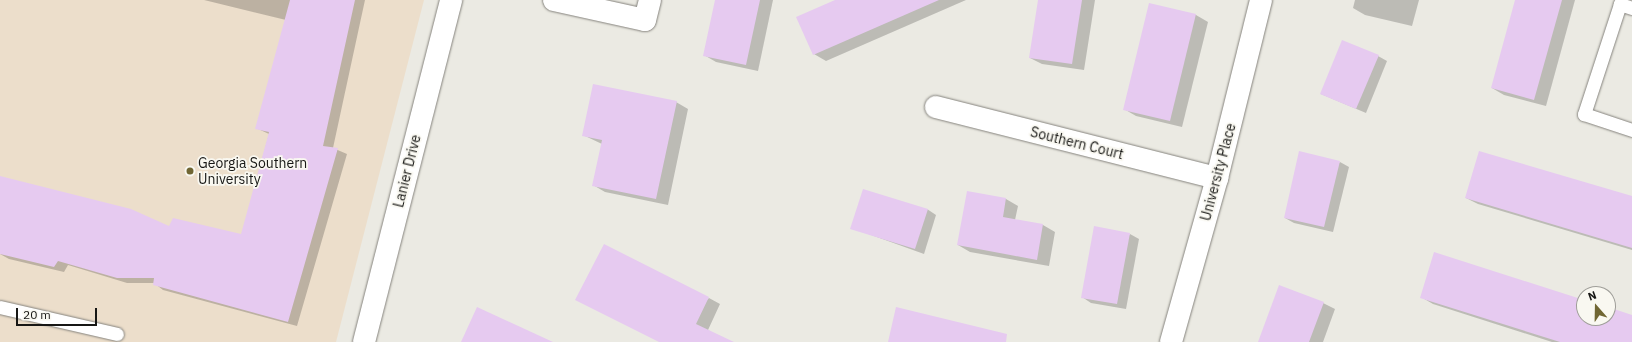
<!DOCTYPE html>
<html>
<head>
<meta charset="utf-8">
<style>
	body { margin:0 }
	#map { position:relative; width:1632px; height:342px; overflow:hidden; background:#ebeae3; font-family:"IBM Plex Sans",sans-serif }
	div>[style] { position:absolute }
	.education>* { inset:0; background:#ecdecb }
	.shadow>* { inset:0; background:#0003 }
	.building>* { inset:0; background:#e6caf0 }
	.roads { filter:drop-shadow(0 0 1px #85837d) drop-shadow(0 0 1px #85837d) }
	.service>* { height:13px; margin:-6.5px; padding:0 6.5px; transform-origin:6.5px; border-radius:6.5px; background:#fff }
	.minor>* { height:22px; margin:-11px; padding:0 11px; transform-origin:11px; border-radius:11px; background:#fff }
	.tertiary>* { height:22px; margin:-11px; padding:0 11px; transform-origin:11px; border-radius:11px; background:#fff }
	.dots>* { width:11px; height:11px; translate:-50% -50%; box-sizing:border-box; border:2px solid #f9f8f1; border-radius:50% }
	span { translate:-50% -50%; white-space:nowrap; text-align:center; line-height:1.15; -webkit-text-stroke:3.5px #f9f8f1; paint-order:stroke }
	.street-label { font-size:14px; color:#171715 }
	.poi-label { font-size:14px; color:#171715 }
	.left { translate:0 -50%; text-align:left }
	.north { position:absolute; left:1576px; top:286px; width:40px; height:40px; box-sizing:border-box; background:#f9f8f1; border:1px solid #9f9e99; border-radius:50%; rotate:340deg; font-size:11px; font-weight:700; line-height:16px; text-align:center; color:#171715 }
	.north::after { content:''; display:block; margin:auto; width:14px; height:18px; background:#706633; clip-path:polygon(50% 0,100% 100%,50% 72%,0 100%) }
	.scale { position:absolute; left:16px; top:308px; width:81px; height:18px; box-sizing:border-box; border:2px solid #171715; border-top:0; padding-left:5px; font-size:12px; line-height:14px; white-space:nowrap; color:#171715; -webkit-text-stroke:3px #f9f8f1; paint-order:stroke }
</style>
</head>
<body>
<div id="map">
	<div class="education">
		<i style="clip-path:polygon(0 0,424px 0,336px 342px,0 342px)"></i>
	</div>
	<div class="shadow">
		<i style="clip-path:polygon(204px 0,365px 0,333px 148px,347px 154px,297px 326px,163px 290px,154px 283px,127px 283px,68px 265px,64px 272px,9px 259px,0 254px,0 177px,170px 227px,242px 235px,269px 134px,256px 128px,286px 20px)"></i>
		<i style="clip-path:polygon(716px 0,773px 0,758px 71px,716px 62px,704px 55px)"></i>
		<i style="clip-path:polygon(838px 0,966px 0,826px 61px,814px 54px)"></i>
		<i style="clip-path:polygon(1039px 0,1095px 0,1084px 70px,1042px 64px,1030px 58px)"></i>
		<i style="clip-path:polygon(1355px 0,1419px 0,1412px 26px,1365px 15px,1353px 8px)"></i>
		<i style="clip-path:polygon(1516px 0,1575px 0,1546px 106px,1504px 95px,1492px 88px)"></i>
		<i style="clip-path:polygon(1150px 4px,1196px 15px,1208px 22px,1182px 127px,1136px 116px,1124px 109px)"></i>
		<i style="clip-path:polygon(1378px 56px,1387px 61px,1366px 113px,1321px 94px)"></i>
		<i style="clip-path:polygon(676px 102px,688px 109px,668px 205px,605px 192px,593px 185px,602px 144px,583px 135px)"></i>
		<i style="clip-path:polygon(1340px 162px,1349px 167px,1333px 232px,1294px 223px,1285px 218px)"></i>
		<i style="clip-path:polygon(968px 192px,1006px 199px,1018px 206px,1015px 220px,1043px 225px,1055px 232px,1049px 266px,970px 252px,958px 245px)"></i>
		<i style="clip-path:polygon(1632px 197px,1632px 250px,1478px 204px,1466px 198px)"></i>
		<i style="clip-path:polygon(927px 209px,936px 215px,924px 254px,852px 228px)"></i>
		<i style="clip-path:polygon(1130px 234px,1139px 239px,1126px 309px,1091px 303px,1082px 297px)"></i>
		<i style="clip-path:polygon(1421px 297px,1584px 301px,1584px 318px,1608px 318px,1608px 308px,1632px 324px,1632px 342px,1552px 342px,1433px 304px)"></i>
		<i style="clip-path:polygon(709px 298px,720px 304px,708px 330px,727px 342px,660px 342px)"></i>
		<i style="clip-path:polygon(1323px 303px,1335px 309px,1323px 342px,1259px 342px)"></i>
	</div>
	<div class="building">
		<i style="clip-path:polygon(290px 0,355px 0,323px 146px,338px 148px,288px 322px,153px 285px,154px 278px,117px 278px,58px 261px,54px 267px,0 254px,0 176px,131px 209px,169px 226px,173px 218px,241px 234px,269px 132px,255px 129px)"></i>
		<i style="clip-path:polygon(715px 0,760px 0,746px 65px,703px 56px)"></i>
		<i style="clip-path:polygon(835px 0,939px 0,813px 55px,796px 17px)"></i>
		<i style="clip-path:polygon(1038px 0,1082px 0,1072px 64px,1029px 58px)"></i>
		<i style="clip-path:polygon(1515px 0,1562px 0,1534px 100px,1491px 88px)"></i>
		<i style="clip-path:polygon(1149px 3px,1196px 14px,1170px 121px,1123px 110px)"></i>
		<i style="clip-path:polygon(1342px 40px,1379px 55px,1356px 109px,1320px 94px)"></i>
		<i style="clip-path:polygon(593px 84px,677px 101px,656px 199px,592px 186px,602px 140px,582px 136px)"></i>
		<i style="clip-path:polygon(1299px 151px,1340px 161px,1324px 227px,1284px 218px)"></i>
		<i style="clip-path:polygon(1479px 151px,1632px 196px,1632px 248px,1465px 198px)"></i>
		<i style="clip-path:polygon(863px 189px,928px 209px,915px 249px,850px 229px)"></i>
		<i style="clip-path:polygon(967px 191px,1006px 198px,1003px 217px,1043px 224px,1037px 260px,957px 245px)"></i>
		<i style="clip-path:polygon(1094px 226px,1130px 233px,1117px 304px,1081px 298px)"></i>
		<i style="clip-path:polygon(604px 244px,709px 297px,696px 324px,734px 342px,659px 342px,575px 300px)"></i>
		<i style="clip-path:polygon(1434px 252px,1584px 300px,1584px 318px,1608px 318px,1608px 307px,1632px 315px,1632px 342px,1560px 342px,1420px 298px)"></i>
		<i style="clip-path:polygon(1279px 285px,1324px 302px,1309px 342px,1258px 342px)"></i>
		<i style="clip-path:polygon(477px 307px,553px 342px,461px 342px)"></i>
		<i style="clip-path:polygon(896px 307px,1007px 334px,1006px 342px,888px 342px)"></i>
	</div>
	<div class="roads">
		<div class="service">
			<i style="left:1632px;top:8px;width:13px;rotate:-162deg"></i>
			<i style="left:1620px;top:4px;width:116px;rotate:108.1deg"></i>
			<i style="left:1584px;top:114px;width:51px;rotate:18.4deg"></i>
			<i style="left:0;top:307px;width:120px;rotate:13deg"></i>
		</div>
		<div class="minor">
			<i style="left:554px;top:0;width:93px;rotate:12.4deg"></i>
			<i style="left:645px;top:20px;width:21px;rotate:-76deg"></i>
			<i style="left:936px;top:107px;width:290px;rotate:14.2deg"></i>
			<i style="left:1171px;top:342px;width:170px;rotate:-74.3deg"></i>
			<i style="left:1217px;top:178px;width:183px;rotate:-76.1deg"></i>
		</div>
		<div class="tertiary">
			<i style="left:364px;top:342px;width:353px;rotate:-75.7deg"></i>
		</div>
	</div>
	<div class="dots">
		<i style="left:190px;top:171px;background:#706633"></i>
	</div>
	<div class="street-label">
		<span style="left:1077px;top:143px;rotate:14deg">Southern Court</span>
		<span style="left:407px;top:171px;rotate:-76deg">Lanier Drive</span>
		<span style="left:1218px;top:172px;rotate:-75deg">University Place</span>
	</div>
	<div class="poi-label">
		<span class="left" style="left:198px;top:171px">Georgia Southern<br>University</span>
	</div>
	<div class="north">N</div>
	<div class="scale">20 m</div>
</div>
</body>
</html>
